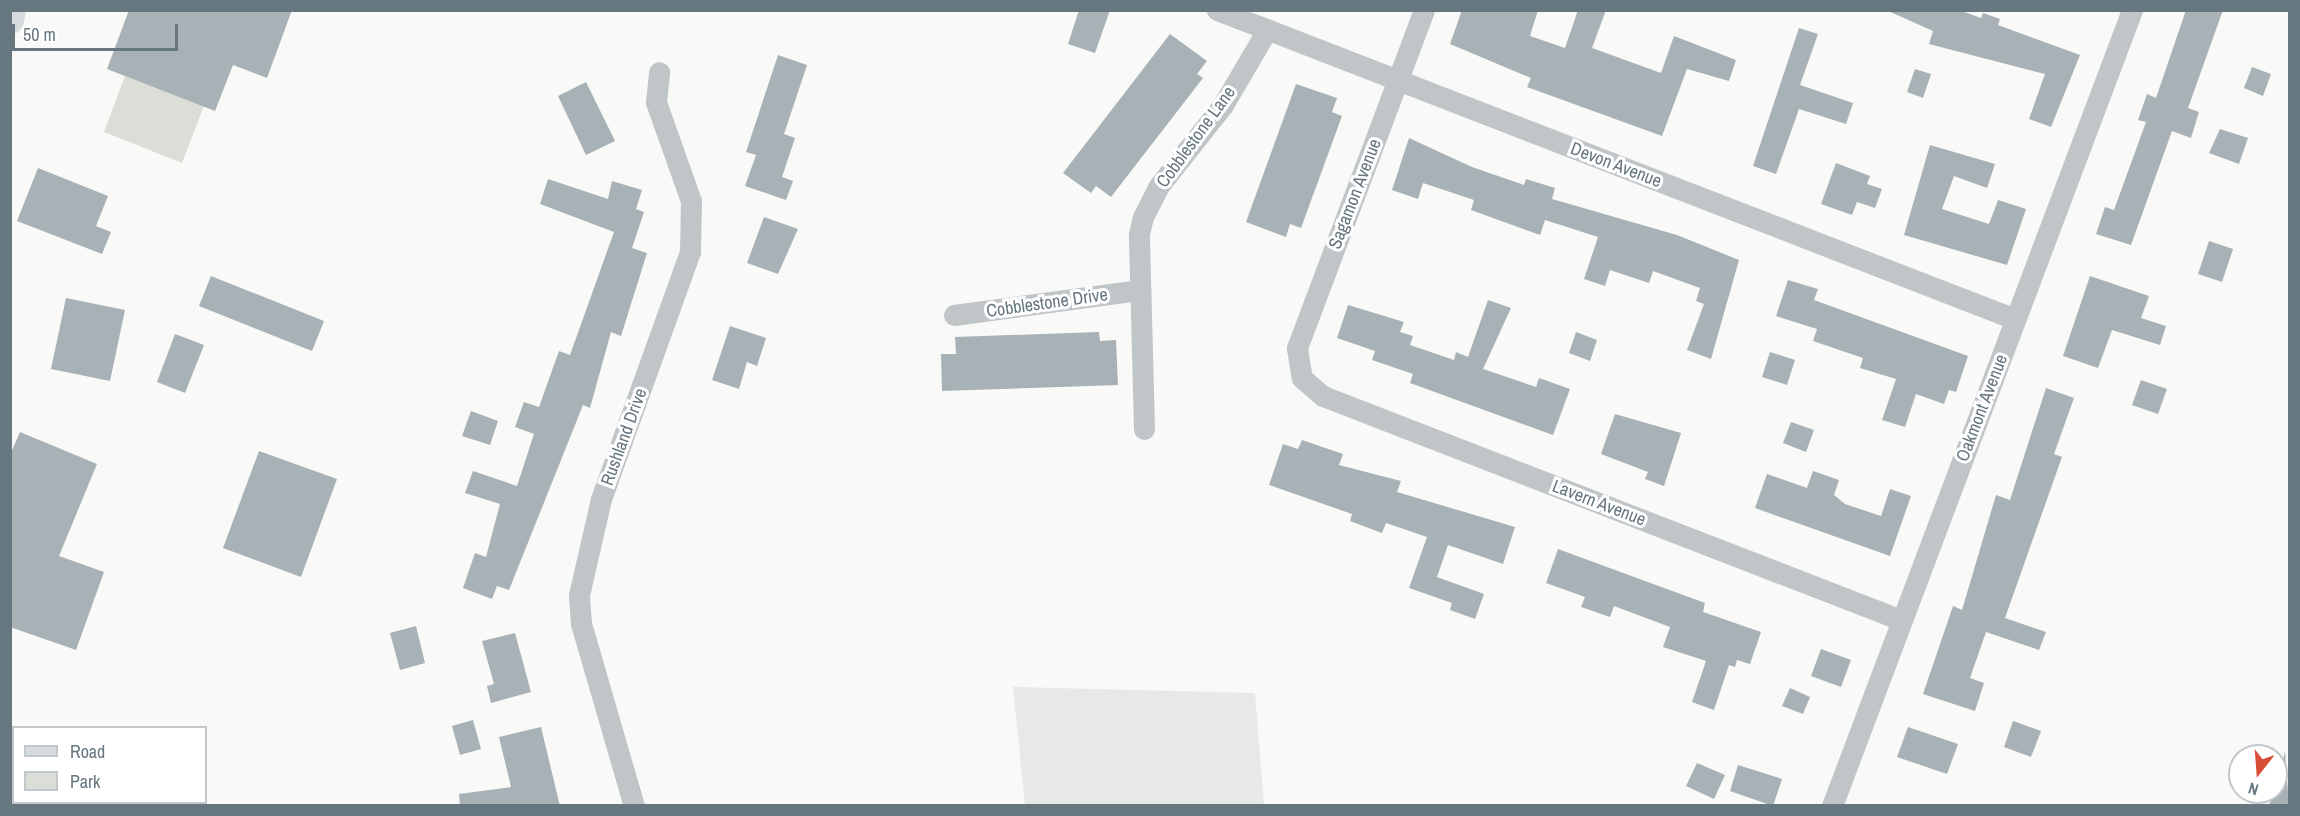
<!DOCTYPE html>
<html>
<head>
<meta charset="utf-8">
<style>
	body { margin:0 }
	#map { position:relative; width:2300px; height:816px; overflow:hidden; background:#f9f9f7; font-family:"Archivo Narrow",sans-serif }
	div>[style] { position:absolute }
	.built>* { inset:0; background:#e7e9e8 }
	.green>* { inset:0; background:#daded6 }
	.building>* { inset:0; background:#a8b1b6 }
	.minor>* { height:21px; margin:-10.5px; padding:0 10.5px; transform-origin:10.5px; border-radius:10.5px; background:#c0c5c8 }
	.major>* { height:27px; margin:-13.5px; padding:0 13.5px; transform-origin:13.5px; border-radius:13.5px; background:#d6dbde }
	span { translate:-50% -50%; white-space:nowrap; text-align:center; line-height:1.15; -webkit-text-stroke:6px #fff; paint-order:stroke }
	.street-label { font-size:18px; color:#667780 }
	.frame { position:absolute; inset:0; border:12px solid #667780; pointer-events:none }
	.legend { position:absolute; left:12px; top:726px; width:195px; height:78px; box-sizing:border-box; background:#fff; border:2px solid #c2c9cc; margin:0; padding:8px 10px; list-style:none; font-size:18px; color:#667780 }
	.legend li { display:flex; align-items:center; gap:12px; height:30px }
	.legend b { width:30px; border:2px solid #c2c9cc }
	.north { position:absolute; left:2228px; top:744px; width:60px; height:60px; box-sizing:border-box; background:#fff; border:2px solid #c2c9cc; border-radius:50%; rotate:197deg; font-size:16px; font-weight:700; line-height:24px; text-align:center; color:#667780 }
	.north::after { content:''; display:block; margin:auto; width:21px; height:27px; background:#d94e37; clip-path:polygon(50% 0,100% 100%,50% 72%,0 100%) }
	.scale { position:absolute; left:12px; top:24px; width:166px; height:27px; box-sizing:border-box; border:3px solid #667780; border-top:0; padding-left:8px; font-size:18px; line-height:21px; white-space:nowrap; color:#667780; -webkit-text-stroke:4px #fff; paint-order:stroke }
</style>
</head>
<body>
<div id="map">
	<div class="built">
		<i style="clip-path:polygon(1013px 687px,1255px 693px,1264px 805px,1025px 805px)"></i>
	</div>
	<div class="green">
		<i style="clip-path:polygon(125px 76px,204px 106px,182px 163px,104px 132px)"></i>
	</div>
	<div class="building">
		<i style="clip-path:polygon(129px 10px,292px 10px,267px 78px,233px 65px,215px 111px,107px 69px)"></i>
		<i style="clip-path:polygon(1079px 10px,1110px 10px,1095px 53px,1068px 44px)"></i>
		<i style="clip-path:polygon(1462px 10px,1538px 10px,1530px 36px,1565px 48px,1578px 10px,1606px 10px,1592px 48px,1661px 73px,1674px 36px,1736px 60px,1729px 81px,1687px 69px,1662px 136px,1527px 87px,1531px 78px,1450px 44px)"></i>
		<i style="clip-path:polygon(1886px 10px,1959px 10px,1981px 18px,1983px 13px,2000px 19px,1998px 25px,2080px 55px,2051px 127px,2029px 119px,2045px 74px,1929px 44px,1933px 31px)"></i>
		<i style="clip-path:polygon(2186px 10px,2223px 10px,2188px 108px,2199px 112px,2191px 138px,2172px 131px,2131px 245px,2096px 234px,2105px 207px,2114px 210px,2146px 122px,2138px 120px,2147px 94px,2156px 98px)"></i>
		<i style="clip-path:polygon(1799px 28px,1818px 34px,1800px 85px,1853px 103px,1846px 124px,1799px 109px,1776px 174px,1753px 166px)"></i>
		<i style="clip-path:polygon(1170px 34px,1207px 61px,1197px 74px,1203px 78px,1111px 197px,1096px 186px,1091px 193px,1063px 173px)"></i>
		<i style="clip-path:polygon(778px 55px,807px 65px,784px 134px,795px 138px,782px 177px,793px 181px,786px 200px,745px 186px,756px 155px,746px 152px)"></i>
		<i style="clip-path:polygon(2252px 67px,2271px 74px,2263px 96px,2244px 88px)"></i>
		<i style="clip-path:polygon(1915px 69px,1931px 74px,1923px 98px,1907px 92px)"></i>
		<i style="clip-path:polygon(586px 82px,615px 141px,586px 155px,558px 96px)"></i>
		<i style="clip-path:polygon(1296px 84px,1337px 98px,1332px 112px,1342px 116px,1301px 228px,1290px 224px,1286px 237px,1246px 222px)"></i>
		<i style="clip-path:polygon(2220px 129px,2248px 138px,2239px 164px,2209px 153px)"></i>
		<i style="clip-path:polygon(1409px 138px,1472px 167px,1524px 185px,1526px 179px,1555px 188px,1552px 199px,1677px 235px,1739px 260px,1711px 359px,1687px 350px,1704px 304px,1696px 301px,1700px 288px,1653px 271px,1649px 283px,1610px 270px,1605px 286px,1584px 279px,1598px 237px,1545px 220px,1540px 235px,1471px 210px,1474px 200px,1423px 183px,1418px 199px,1392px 190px)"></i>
		<i style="clip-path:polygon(1930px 145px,1995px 164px,1987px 188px,1954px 176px,1942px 209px,1989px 224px,1998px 200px,2026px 209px,2007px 265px,1904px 235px)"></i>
		<i style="clip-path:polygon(1836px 163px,1870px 176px,1867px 184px,1882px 189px,1875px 208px,1857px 202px,1852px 215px,1821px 204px)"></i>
		<i style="clip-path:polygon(38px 168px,108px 196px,96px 226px,111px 232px,102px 254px,17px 221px)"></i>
		<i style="clip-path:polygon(548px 179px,608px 199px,612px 181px,642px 190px,636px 209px,644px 212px,632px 248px,647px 253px,621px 336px,611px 332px,590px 408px,583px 405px,509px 590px,497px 586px,492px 599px,463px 588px,475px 553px,486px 557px,500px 504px,465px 493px,473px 471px,517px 486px,534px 434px,515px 427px,524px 402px,539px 407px,559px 351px,570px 355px,614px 232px,540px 204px)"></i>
		<i style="clip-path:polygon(764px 217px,798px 229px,778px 274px,747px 263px)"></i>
		<i style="clip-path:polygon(2209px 241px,2233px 249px,2222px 282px,2198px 274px)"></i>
		<i style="clip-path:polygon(211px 276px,324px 321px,312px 351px,199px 306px)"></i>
		<i style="clip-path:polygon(2090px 276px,2149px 296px,2141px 318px,2166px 326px,2160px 345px,2112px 330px,2098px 368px,2063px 356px)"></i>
		<i style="clip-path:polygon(1788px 280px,1818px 289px,1814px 300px,1968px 356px,1956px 392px,1949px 390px,1944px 404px,1916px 394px,1905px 427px,1882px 420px,1896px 379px,1860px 368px,1863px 358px,1813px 341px,1817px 329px,1776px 316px)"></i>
		<i style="clip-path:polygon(66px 298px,125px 310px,110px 381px,51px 369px)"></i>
		<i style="clip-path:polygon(1488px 300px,1511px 308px,1483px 369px,1536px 387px,1539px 378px,1570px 389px,1553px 435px,1410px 383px,1413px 374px,1372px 360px,1375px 351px,1337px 338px,1348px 305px,1404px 322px,1400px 332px,1413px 336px,1410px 345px,1454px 360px,1456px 352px,1468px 357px)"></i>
		<i style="clip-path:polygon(730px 326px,766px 338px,757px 366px,747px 362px,739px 389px,712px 380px)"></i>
		<i style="clip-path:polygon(1099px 332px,1100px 341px,1116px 340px,1118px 385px,942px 391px,941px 354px,956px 354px,955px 337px)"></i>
		<i style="clip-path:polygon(1576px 332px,1597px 340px,1590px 361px,1569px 353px)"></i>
		<i style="clip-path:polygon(175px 334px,204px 345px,185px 393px,157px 382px)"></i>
		<i style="clip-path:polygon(1770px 352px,1795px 360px,1787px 385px,1762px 377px)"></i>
		<i style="clip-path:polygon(2141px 380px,2167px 389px,2158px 414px,2132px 405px)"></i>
		<i style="clip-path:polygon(2046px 388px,2074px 398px,2054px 454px,2062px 457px,2005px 618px,2046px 632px,2039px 650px,1986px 632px,1970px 678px,1984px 683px,1975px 711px,1923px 694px,1953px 606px,1962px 610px,1996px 495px,2010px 500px)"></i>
		<i style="clip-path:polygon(471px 411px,498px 421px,490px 445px,462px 436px)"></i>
		<i style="clip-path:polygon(1615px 414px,1681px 433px,1664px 486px,1645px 479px,1648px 472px,1601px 454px)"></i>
		<i style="clip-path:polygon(1791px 422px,1814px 430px,1806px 452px,1783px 443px)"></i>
		<i style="clip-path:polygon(20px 432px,97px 464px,59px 556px,104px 572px,76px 650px,10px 627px,10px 455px)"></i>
		<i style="clip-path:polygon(1302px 440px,1343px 454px,1339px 465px,1401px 481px,1397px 492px,1515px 527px,1503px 564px,1448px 545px,1437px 577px,1484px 594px,1475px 619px,1450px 610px,1452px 603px,1409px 588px,1427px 537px,1386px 523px,1382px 533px,1350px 521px,1352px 514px,1269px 485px,1283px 444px,1298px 449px)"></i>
		<i style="clip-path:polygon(259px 451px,337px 479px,301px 577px,223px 548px)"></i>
		<i style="clip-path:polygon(1813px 471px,1839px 480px,1834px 495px,1845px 504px,1881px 516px,1890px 489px,1911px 496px,1890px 556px,1755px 508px,1767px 474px,1807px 488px)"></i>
		<i style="clip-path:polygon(1558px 549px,1705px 603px,1703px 612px,1761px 632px,1750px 664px,1737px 660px,1735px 667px,1729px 665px,1714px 710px,1692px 702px,1706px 661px,1663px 647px,1670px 627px,1614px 606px,1610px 617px,1581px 607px,1585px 597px,1546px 583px)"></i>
		<i style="clip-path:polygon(416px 626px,425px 663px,400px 670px,390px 633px)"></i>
		<i style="clip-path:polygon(515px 633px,531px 692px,491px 703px,487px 686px,494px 684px,482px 641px)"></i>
		<i style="clip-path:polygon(1821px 649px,1851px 660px,1841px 687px,1811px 676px)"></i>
		<i style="clip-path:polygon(1790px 688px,1810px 697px,1803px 714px,1782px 706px)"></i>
		<i style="clip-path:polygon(473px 720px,481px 749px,460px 755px,452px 726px)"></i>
		<i style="clip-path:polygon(2013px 721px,2041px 731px,2031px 757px,2004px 747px)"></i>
		<i style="clip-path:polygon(541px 727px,560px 806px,460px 806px,459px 794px,511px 787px,499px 737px)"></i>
		<i style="clip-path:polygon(1908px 727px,1958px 744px,1947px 774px,1897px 757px)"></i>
		<i style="clip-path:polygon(2285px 751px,2289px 806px,2268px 806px,2276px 792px)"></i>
		<i style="clip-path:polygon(1697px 763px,1725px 775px,1714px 799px,1686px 786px)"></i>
		<i style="clip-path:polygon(1738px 765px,1782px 779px,1773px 806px,1730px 791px)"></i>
	</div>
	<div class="minor">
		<i style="left:1217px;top:10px;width:856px;rotate:21.17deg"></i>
		<i style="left:1424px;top:10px;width:361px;rotate:110.6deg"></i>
		<i style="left:1297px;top:348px;width:30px;rotate:81deg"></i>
		<i style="left:1302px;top:378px;width:28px;rotate:41deg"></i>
		<i style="left:1323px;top:396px;width:620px;rotate:21.18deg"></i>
		<i style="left:954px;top:315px;width:188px;rotate:-7.7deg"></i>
		<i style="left:1144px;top:429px;width:195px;rotate:-91.5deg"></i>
		<i style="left:1139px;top:234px;width:17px;rotate:-77deg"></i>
		<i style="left:1143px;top:217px;width:34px;rotate:-63deg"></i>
		<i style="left:1158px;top:187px;width:105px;rotate:-51.6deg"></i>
		<i style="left:1223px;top:105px;width:87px;rotate:-59.6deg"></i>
		<i style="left:634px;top:806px;width:190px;rotate:-106.2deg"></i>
		<i style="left:581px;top:624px;width:29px;rotate:-94deg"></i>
		<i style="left:579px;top:595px;width:98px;rotate:-77.1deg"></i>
		<i style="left:601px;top:499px;width:263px;rotate:-70.2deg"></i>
		<i style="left:690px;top:252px;width:51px;rotate:-88.9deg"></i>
		<i style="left:691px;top:201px;width:105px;rotate:-109.5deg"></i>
		<i style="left:656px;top:102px;width:30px;rotate:-84deg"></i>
		<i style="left:1832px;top:806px;width:851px;rotate:-69.35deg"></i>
	</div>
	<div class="major">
		<i style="left:10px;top:20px;width:10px;rotate:-79deg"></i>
	</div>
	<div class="street-label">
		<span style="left:1196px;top:137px;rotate:-54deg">Cobblestone Lane</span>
		<span style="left:1616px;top:165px;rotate:21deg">Devon Avenue</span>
		<span style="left:1355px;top:194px;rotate:-69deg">Sagamon Avenue</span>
		<span style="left:1047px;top:303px;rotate:-8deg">Cobblestone Drive</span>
		<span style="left:1982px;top:408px;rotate:-69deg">Oakmont Avenue</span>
		<span style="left:624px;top:437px;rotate:-70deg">Rushland Drive</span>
		<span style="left:1599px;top:503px;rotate:21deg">Lavern Avenue</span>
	</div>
	<div class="frame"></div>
	<ul class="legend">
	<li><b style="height:8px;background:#d6dbde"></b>Road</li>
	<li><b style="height:16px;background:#daded6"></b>Park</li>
	</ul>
	<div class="north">N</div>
	<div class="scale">50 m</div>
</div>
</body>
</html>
